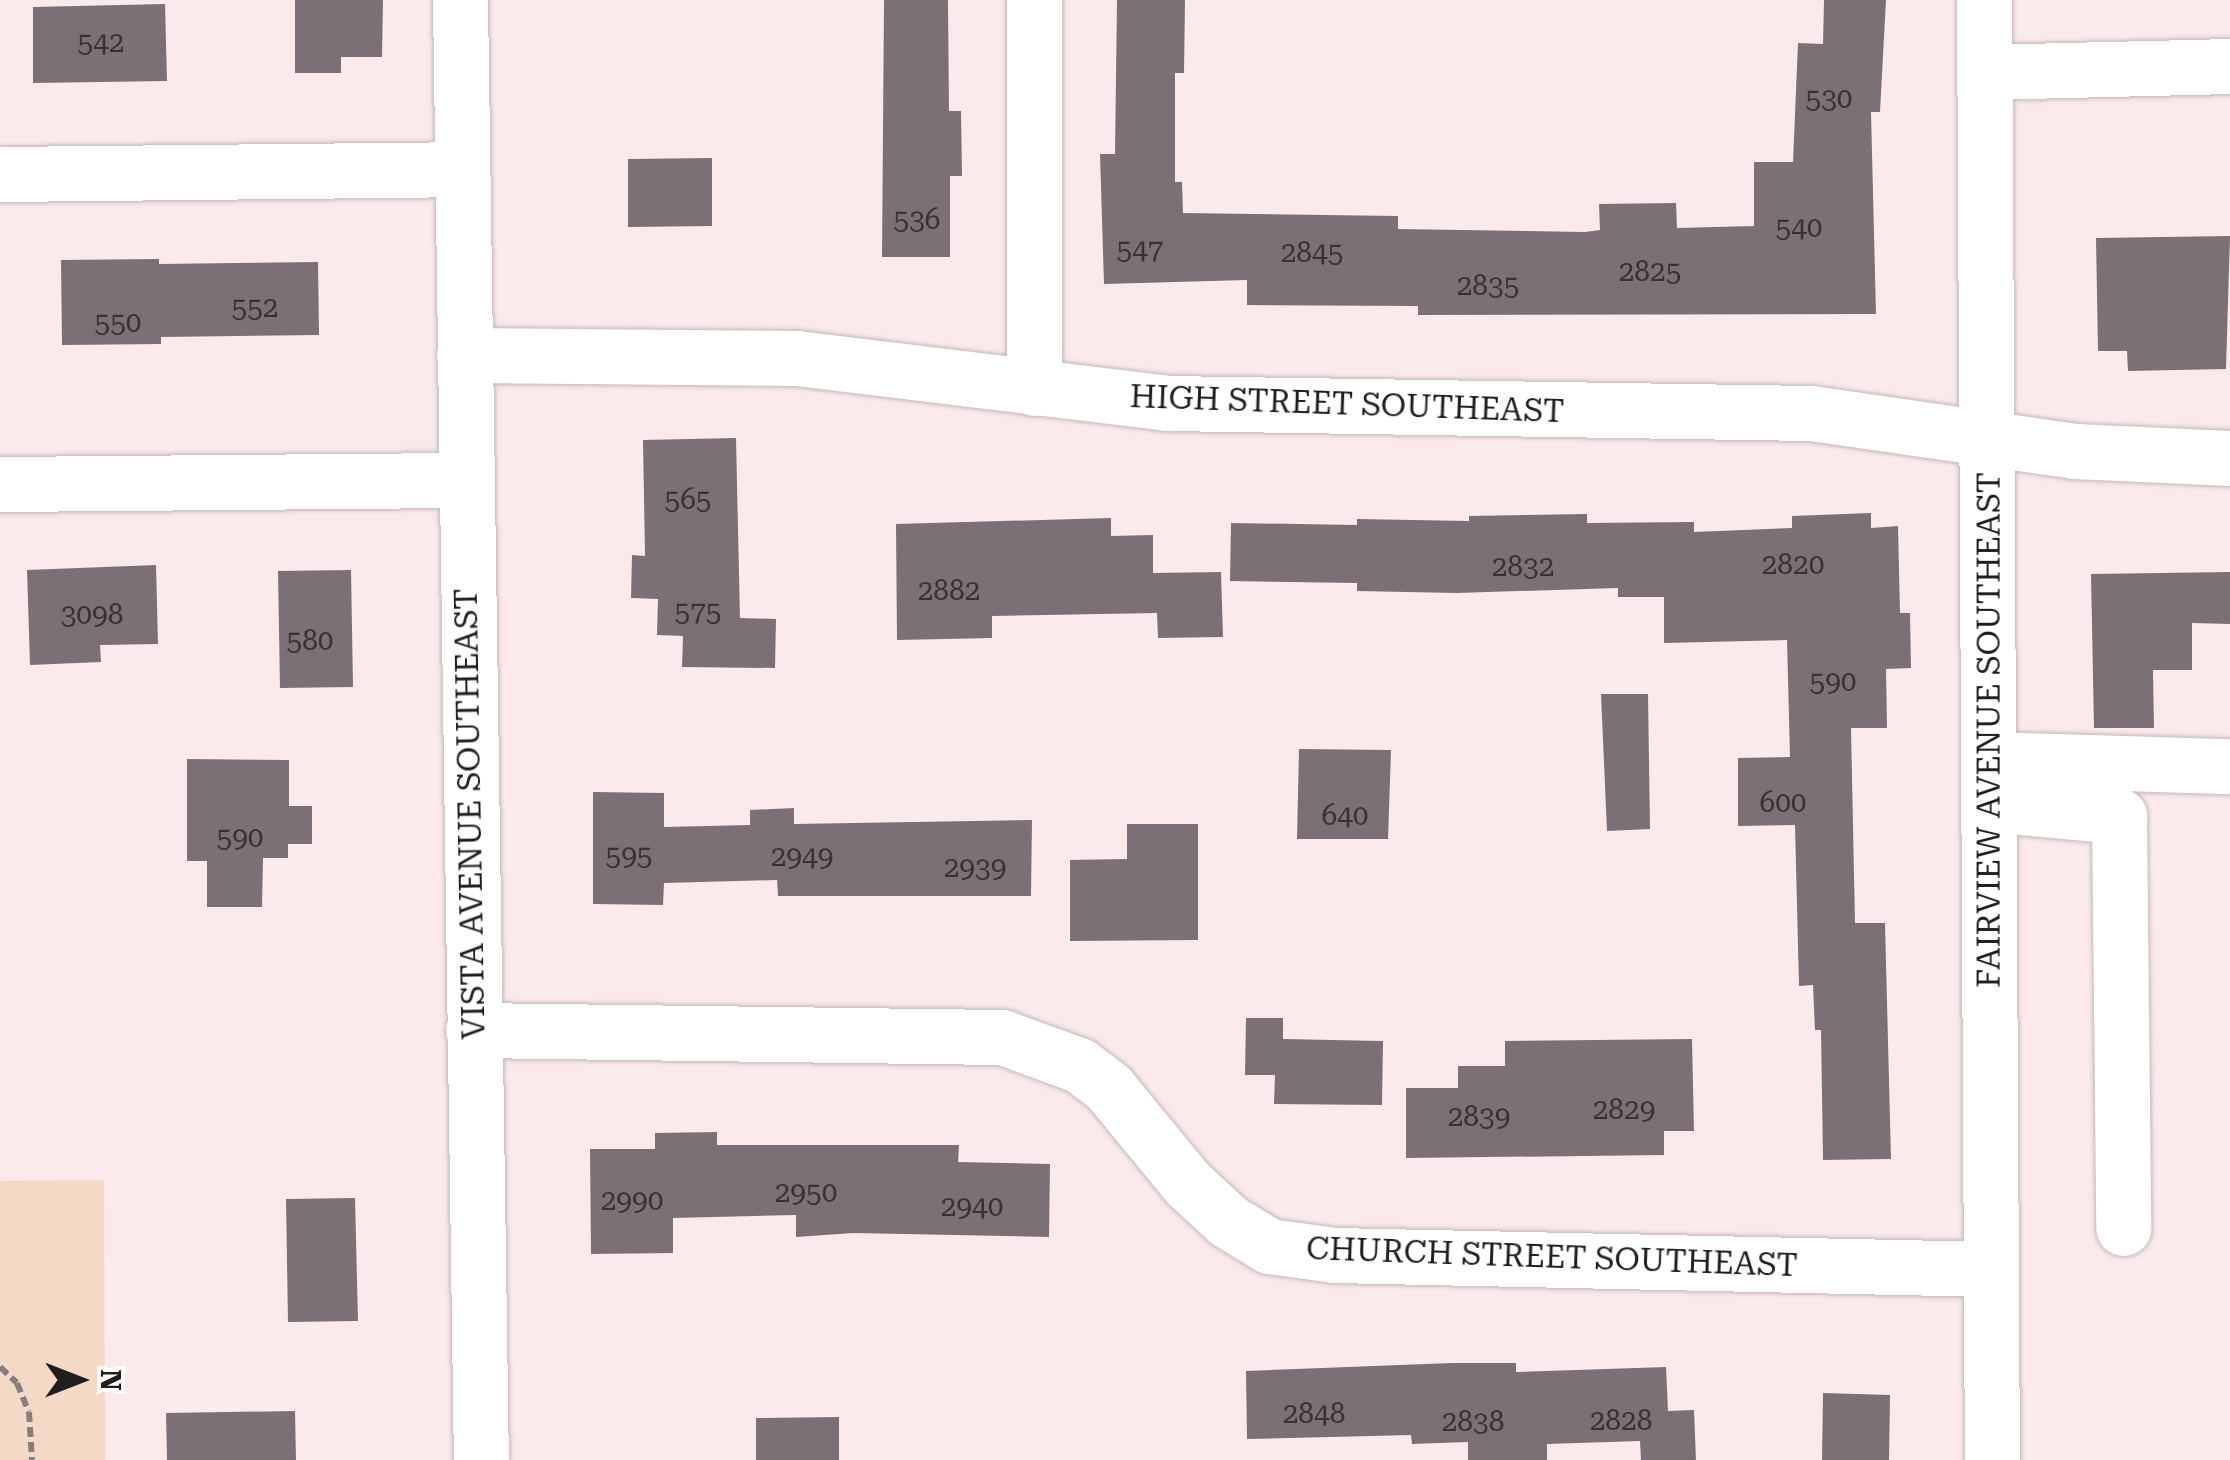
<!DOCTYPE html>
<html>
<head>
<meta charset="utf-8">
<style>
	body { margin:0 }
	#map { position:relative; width:2230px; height:1460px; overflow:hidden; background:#faeaec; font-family:"Roboto Serif",serif }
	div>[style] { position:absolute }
	.green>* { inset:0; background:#f3d9c6 }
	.building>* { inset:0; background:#7b7076 }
	.path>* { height:6px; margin-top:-3px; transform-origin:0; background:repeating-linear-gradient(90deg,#887e7f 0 10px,transparent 0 15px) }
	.roads { filter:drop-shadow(0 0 2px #c5b7b9) drop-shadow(0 0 2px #c5b7b9) }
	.minor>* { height:55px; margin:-27.5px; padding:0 27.5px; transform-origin:27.5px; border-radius:27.5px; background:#fff }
	.major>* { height:55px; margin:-27.5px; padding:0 27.5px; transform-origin:27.5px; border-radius:27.5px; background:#fff }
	span { translate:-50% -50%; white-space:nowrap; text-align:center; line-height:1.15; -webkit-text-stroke:10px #fff; paint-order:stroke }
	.number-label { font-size:28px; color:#383233 }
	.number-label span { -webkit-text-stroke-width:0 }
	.street-label { font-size:32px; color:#221d1d }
	.north { position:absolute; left:30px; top:1330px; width:100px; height:100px; -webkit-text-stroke:8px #fff; paint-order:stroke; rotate:90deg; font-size:28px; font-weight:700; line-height:40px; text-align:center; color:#221d1d }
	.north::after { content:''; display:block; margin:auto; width:35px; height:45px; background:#221d1d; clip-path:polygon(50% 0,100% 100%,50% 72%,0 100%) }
</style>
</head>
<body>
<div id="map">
	<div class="green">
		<i style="clip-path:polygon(104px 1180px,105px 1460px,0 1460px,0 1181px)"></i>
	</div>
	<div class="building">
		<i style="clip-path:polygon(295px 0,383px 0,382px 57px,341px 57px,341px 73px,295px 73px)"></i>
		<i style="clip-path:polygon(884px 0,948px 0,949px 111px,961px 111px,962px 176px,950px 176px,950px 257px,882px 257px)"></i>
		<i style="clip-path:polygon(1117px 0,1185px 0,1184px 73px,1175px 73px,1175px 182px,1182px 182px,1183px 213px,1398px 216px,1398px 229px,1585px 232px,1600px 230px,1599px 204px,1676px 203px,1677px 228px,1754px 226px,1754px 162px,1793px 162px,1798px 43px,1823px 44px,1824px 0,1886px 0,1880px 112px,1871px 112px,1876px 314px,1418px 315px,1418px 306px,1247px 305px,1247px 280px,1104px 284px,1100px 154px,1115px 154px)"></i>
		<i style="clip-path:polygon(165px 4px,167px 81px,33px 83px,33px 7px)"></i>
		<i style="clip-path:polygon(712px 158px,712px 226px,628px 227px,628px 159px)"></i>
		<i style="clip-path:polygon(2230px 236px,2226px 369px,2128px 371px,2127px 351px,2098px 351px,2096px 238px)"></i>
		<i style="clip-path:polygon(159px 259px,159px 264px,318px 262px,319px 335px,161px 337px,161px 344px,62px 345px,61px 260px)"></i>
		<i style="clip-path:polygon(736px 438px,740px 618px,776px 619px,775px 668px,682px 667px,683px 636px,657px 635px,658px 599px,631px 598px,632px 555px,645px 556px,643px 440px)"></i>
		<i style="clip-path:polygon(1871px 513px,1871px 528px,1898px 526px,1900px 613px,1910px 613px,1911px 668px,1886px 669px,1887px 728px,1851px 728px,1855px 923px,1885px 923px,1891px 1159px,1823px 1160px,1821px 1030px,1815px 1030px,1813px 985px,1799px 986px,1795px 825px,1738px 826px,1738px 758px,1790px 757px,1787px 640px,1664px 643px,1664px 597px,1618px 597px,1618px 588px,1457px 593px,1357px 591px,1357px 583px,1230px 581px,1231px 523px,1357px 525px,1357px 519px,1469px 521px,1469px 516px,1587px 514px,1587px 523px,1694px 522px,1694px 532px,1792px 528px,1792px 516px)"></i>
		<i style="clip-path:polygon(1111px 518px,1111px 536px,1153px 535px,1153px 573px,1221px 572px,1223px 637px,1158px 638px,1157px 613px,992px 616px,992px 638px,897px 640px,896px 524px)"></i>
		<i style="clip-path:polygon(156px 565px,158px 644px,100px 645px,101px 662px,30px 665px,27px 570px)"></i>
		<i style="clip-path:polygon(351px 570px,353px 687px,280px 688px,278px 571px)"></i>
		<i style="clip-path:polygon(2230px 572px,2230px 624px,2192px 623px,2192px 670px,2153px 670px,2154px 728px,2094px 728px,2091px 574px)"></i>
		<i style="clip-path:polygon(1601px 694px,1648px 694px,1650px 829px,1607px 831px)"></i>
		<i style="clip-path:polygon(1299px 749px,1391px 750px,1388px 839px,1297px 839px)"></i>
		<i style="clip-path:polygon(187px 759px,289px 760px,289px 806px,312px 806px,312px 844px,288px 844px,288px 858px,263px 858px,262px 907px,207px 907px,207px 861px,187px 861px)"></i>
		<i style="clip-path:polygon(593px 792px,664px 793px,664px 827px,750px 825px,750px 810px,794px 808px,794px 824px,1032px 820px,1031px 896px,778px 896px,777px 880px,664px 883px,663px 905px,593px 904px)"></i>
		<i style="clip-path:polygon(1127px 824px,1198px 824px,1198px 940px,1070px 941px,1070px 860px,1127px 859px)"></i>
		<i style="clip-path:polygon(1246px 1018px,1283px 1018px,1283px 1039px,1383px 1041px,1382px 1105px,1274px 1104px,1275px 1075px,1245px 1075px)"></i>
		<i style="clip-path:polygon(1692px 1039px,1694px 1131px,1664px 1131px,1664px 1155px,1406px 1158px,1406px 1088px,1458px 1088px,1458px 1066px,1505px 1066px,1505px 1041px)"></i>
		<i style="clip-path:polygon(717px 1132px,717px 1145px,959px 1145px,958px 1162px,1050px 1164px,1049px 1237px,853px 1233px,796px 1237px,796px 1215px,673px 1218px,673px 1253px,591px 1254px,590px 1149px,655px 1149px,655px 1133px)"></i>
		<i style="clip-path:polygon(355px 1198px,358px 1321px,288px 1322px,286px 1199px)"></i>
		<i style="clip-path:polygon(1452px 1363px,1516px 1363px,1516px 1372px,1666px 1367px,1668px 1411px,1694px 1410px,1696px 1460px,1641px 1460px,1640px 1441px,1547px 1444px,1547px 1460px,1468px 1460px,1468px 1442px,1412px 1444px,1411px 1435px,1247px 1439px,1246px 1371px)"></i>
		<i style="clip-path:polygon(1823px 1393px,1890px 1395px,1889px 1460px,1822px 1460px)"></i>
		<i style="clip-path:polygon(295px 1411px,296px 1460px,167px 1460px,166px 1413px)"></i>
		<i style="clip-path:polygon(839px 1417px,839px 1460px,756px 1460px,756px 1418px)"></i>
	</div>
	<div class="path">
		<i style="left:0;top:1367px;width:23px;rotate:43deg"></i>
		<i style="left:17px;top:1383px;width:31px;rotate:68deg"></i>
		<i style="left:29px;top:1412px;width:48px;rotate:86.4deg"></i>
	</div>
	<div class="roads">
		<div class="minor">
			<i style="left:1034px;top:0;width:388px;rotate:90deg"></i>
			<i style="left:1985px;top:72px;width:245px;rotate:-1.4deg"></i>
			<i style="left:0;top:174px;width:462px;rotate:-0.6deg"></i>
			<i style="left:464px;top:355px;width:333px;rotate:0.5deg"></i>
			<i style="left:797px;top:358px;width:373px;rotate:6.9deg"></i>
			<i style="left:1167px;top:403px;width:644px;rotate:0.89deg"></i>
			<i style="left:1811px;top:413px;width:267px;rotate:8.2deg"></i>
			<i style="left:2075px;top:451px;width:155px;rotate:2.6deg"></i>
			<i style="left:0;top:484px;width:466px;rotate:-0.5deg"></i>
			<i style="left:1989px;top:759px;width:241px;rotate:1.7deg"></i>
			<i style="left:1989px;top:804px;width:131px;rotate:5.3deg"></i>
			<i style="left:2119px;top:816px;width:412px;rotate:89.4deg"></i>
			<i style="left:473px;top:1030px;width:529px;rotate:0.76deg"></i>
			<i style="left:1002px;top:1037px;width:82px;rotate:20deg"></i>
			<i style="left:1079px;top:1065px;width:38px;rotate:37deg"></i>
			<i style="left:1109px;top:1088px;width:123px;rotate:50.6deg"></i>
			<i style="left:1187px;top:1183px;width:56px;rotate:42.8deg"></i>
			<i style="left:1228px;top:1221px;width:48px;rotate:31.4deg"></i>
			<i style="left:1269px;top:1246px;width:66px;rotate:7.9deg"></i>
			<i style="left:1334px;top:1255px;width:657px;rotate:1.22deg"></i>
		</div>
		<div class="major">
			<i style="left:460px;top:0;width:1460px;rotate:89.18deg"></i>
			<i style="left:1984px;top:0;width:1460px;rotate:89.69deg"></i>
		</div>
	</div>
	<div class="number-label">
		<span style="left:101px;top:43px">542</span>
		<span style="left:1829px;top:99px">530</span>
		<span style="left:917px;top:220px">536</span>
		<span style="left:1799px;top:228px">540</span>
		<span style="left:1140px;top:250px">547</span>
		<span style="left:1312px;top:253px">2845</span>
		<span style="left:1650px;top:272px">2825</span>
		<span style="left:1488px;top:286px">2835</span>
		<span style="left:255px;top:308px">552</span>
		<span style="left:118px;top:323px">550</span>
		<span style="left:688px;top:500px">565</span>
		<span style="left:1793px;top:565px">2820</span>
		<span style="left:1523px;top:567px">2832</span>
		<span style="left:949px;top:591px">2882</span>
		<span style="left:698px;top:612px">575</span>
		<span style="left:92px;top:615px">3098</span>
		<span style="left:310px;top:641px">580</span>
		<span style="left:1833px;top:682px">590</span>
		<span style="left:1783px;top:803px">600</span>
		<span style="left:1345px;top:816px">640</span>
		<span style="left:240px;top:838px">590</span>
		<span style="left:629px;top:856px">595</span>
		<span style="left:802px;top:857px">2949</span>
		<span style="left:975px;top:868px">2939</span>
		<span style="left:1624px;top:1110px">2829</span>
		<span style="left:1479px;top:1117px">2839</span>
		<span style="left:806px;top:1193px">2950</span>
		<span style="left:632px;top:1201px">2990</span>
		<span style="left:972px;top:1207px">2940</span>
		<span style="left:1314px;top:1414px">2848</span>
		<span style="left:1621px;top:1421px">2828</span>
		<span style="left:1473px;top:1422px">2838</span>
	</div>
	<div class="street-label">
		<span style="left:1347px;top:404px;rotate:2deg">HIGH STREET SOUTHEAST</span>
		<span style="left:1989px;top:730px;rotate:-90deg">FAIRVIEW AVENUE SOUTHEAST</span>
		<span style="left:470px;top:814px;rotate:-91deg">VISTA AVENUE SOUTHEAST</span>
		<span style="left:1552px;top:1257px;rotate:2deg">CHURCH STREET SOUTHEAST</span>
	</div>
	<div class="north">N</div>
</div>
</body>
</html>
